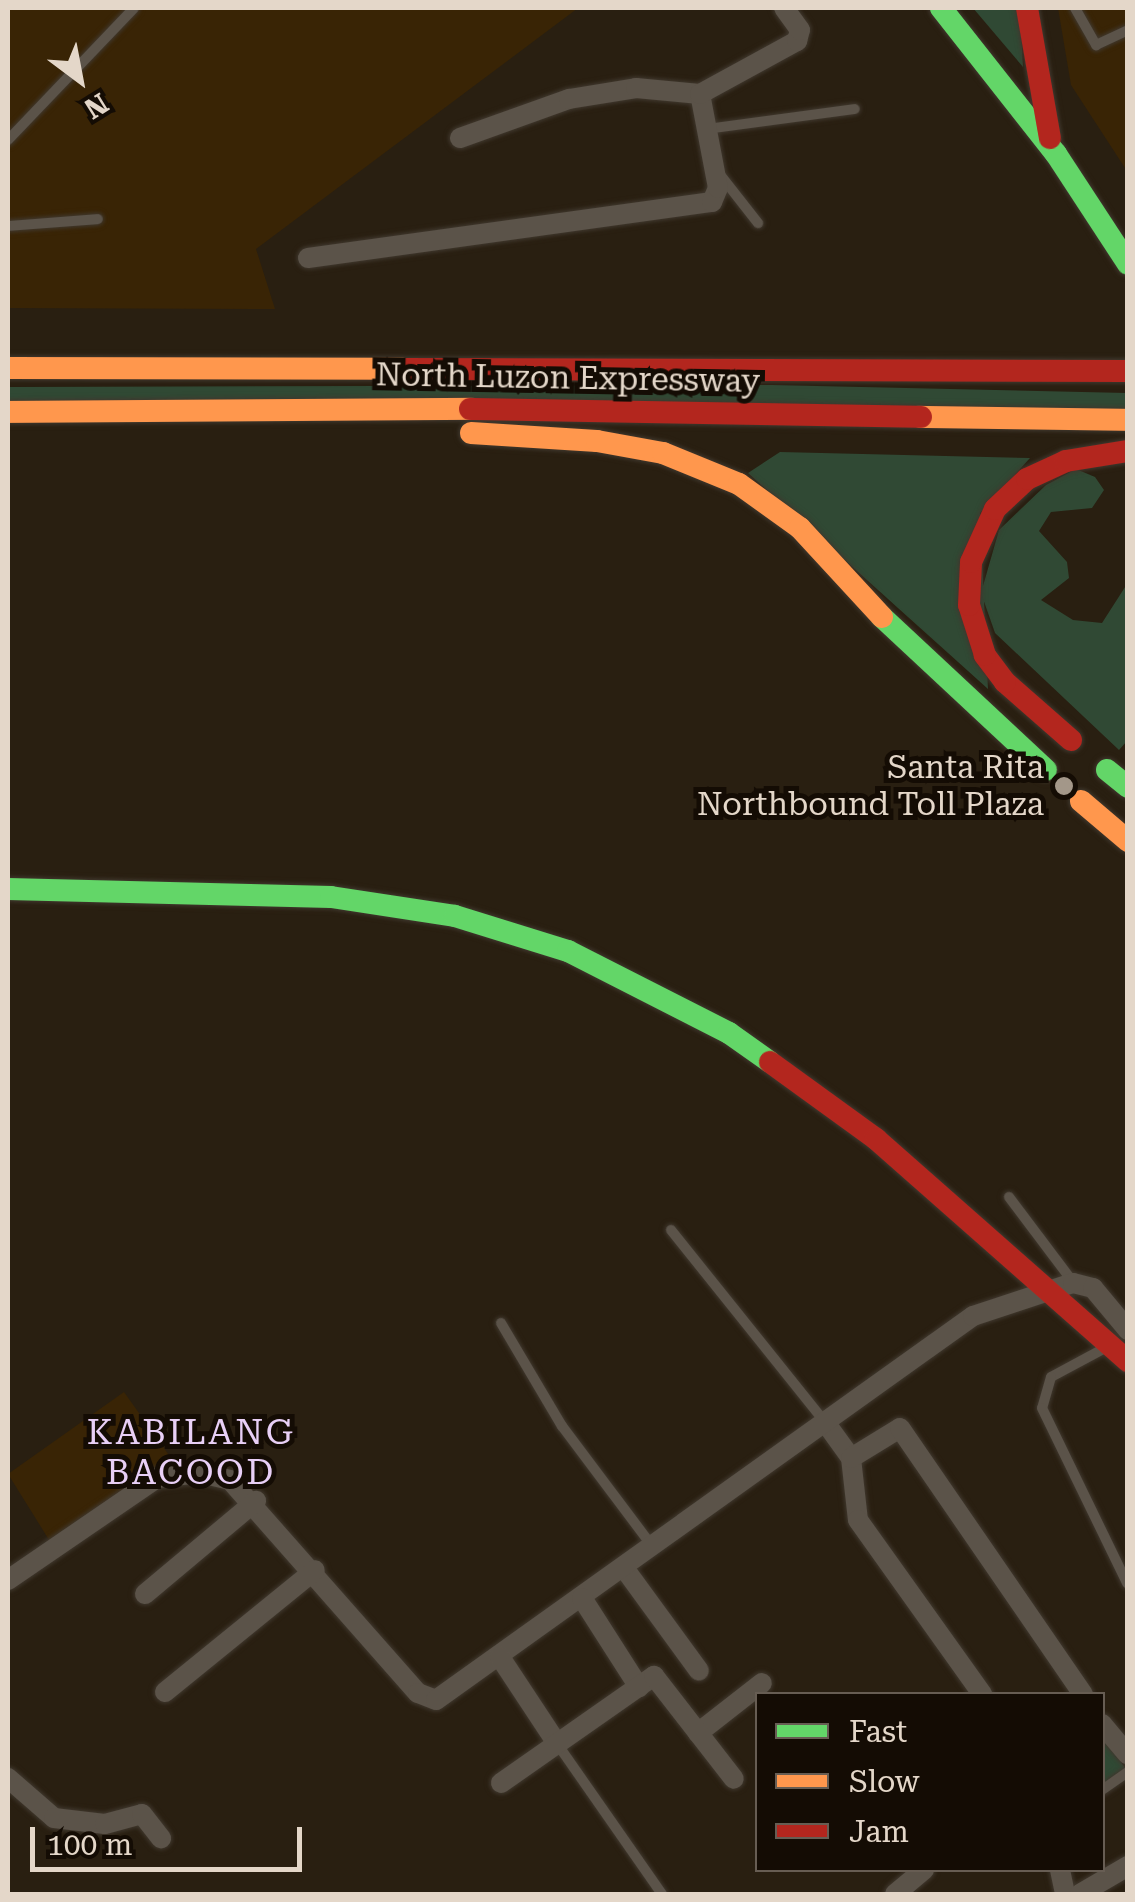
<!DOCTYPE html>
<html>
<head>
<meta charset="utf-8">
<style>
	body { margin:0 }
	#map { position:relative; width:1135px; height:1902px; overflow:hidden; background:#291f11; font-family:"Roboto Serif",serif }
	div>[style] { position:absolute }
	.built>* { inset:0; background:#392405 }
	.green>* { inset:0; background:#304934 }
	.roads { filter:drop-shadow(0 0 2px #40382e) drop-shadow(0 0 2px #40382e) }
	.lane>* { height:10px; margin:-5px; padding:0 5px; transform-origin:5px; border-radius:5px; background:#5b5349 }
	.street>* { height:20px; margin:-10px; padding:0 10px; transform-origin:10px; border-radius:10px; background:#5b5349 }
	.fast>* { height:22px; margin:-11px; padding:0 11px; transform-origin:11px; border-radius:11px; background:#63d668 }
	.slow>* { height:22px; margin:-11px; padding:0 11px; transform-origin:11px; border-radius:11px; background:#ff974d }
	.jam>* { height:22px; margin:-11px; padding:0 11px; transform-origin:11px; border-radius:11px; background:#b3261e }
	.dots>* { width:28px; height:28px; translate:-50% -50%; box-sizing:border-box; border:5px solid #140c04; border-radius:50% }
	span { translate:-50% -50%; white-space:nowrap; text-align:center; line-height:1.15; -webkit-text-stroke:10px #140c04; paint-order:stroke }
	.street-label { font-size:32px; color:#e4d7c9 }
	.poi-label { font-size:32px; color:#e4d7c9 }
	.right { translate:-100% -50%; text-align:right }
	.neighbourhood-label { font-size:35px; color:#e8cff6; letter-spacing:2.5px }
	.frame { position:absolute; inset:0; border:10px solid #e4d7c9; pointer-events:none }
	.legend { position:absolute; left:755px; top:1692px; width:350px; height:180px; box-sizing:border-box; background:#140c04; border:2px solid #675d53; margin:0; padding:12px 18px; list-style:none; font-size:30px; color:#e4d7c9 }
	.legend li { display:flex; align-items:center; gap:20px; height:50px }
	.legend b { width:50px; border:2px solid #675d53 }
	.north { position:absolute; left:30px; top:30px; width:100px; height:100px; -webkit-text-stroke:8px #140c04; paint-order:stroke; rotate:148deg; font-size:28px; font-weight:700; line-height:40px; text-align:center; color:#e4d7c9 }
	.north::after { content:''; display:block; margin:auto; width:35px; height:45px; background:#e4d7c9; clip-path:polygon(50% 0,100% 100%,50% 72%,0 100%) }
	.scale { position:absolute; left:30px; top:1827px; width:272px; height:45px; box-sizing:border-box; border:5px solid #e4d7c9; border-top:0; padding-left:12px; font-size:30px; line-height:35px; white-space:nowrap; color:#e4d7c9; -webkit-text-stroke:8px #140c04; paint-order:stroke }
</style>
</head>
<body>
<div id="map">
	<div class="built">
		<i style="clip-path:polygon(8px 8px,578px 8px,256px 249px,275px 309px,8px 308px)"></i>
		<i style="clip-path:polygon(1058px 8px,1127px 8px,1127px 171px,1071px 85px)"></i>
		<i style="clip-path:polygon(124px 1392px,171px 1458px,51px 1543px,8px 1474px)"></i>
	</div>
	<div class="green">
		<i style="clip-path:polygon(973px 8px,1020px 8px,1023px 67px)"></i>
		<i style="clip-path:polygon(773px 385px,1127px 393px,1128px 411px,8px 408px,8px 387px)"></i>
		<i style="clip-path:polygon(780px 452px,1030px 458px,980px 513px,988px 689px,748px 473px)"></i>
		<i style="clip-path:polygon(1076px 469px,1095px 477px,1104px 490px,1092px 508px,1051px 512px,1039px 531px,1067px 562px,1069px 578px,1041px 600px,1073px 620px,1102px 623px,1127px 584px,1127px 741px,1119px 750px,995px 633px,981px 593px,999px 530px,1046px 485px)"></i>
		<i style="clip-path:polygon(1106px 1742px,1126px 1769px,1103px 1786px,1103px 1744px)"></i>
	</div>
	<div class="roads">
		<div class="lane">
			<i style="left:1075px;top:8px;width:43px;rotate:60.4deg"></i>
			<i style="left:1096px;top:45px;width:35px;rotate:-25deg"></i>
			<i style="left:707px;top:129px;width:149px;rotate:-7.7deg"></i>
			<i style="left:8px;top:140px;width:182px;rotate:-46.3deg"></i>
			<i style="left:718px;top:172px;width:65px;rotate:51.9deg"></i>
			<i style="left:8px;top:226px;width:90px;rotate:-4.4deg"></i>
			<i style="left:1009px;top:1197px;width:106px;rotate:53deg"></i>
			<i style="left:671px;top:1230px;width:246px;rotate:51.3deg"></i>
			<i style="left:501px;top:1323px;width:120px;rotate:59.4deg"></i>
			<i style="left:562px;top:1426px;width:150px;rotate:53.1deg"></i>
			<i style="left:1105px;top:1348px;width:61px;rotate:151.8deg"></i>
			<i style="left:1051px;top:1377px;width:32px;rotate:106deg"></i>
			<i style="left:1042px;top:1408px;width:195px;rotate:64.1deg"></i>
			<i style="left:558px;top:1745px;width:182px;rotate:55.1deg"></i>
			<i style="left:1102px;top:1790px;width:32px;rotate:-35deg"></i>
		</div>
		<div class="street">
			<i style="left:460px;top:138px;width:116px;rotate:-19.7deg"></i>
			<i style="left:569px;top:99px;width:68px;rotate:-9.3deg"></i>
			<i style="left:636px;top:88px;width:64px;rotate:5.4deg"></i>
			<i style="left:308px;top:258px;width:408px;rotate:-7.9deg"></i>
			<i style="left:712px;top:202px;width:15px;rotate:-67deg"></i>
			<i style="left:718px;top:188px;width:96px;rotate:-100.8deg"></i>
			<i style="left:700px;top:94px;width:111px;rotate:-28.7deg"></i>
			<i style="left:797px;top:41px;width:11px;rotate:-75deg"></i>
			<i style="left:800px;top:30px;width:27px;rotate:-126deg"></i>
			<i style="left:825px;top:1422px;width:44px;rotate:54.2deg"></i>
			<i style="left:851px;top:1458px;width:62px;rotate:83.6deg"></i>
			<i style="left:858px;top:1520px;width:214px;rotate:54.5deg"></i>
			<i style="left:851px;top:1458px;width:57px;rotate:-31.5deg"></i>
			<i style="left:900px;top:1428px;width:323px;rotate:55.5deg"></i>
			<i style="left:624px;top:1568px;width:127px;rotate:53.9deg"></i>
			<i style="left:8px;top:1580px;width:181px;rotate:-34.4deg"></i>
			<i style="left:157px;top:1478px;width:43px;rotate:-6.6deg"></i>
			<i style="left:200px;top:1473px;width:31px;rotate:13deg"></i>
			<i style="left:230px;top:1480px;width:284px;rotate:48.6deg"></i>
			<i style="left:418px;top:1693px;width:19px;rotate:21deg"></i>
			<i style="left:436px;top:1700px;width:660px;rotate:-35.57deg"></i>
			<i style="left:973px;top:1316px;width:105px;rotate:-18.3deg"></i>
			<i style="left:1073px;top:1283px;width:21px;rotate:14deg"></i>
			<i style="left:1093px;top:1288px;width:55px;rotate:50.2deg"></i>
			<i style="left:145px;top:1594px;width:145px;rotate:-40deg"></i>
			<i style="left:582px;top:1598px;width:106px;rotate:57.4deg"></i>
			<i style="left:500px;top:1657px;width:105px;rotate:56.6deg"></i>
			<i style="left:165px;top:1692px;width:193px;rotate:-39.1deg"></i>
			<i style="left:1102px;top:1724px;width:40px;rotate:50deg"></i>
			<i style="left:698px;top:1733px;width:81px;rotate:-38deg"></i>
			<i style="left:8px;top:1778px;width:61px;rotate:41deg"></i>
			<i style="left:54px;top:1818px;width:51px;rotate:6.7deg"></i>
			<i style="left:105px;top:1824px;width:38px;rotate:-15deg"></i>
			<i style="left:142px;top:1814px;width:31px;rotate:52deg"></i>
			<i style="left:501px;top:1783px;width:187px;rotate:-35deg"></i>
			<i style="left:654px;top:1676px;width:130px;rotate:52.2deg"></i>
			<i style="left:1060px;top:1870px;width:25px;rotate:78deg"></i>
			<i style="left:895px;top:1894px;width:38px;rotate:-40deg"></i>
			<i style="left:1080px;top:1894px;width:56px;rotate:-30.3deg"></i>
		</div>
		<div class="fast">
			<i style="left:941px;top:8px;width:186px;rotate:51.8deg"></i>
			<i style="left:1056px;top:154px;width:131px;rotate:56.8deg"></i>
			<i style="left:882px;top:617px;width:224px;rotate:43deg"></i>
			<i style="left:1107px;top:770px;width:27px;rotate:39deg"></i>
			<i style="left:8px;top:889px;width:323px;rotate:1.4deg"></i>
			<i style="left:331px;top:897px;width:125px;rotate:8.7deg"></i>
			<i style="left:455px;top:916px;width:118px;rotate:17.2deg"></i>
			<i style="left:568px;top:951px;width:181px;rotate:27deg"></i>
			<i style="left:729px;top:1033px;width:50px;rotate:35.3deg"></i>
		</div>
		<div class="slow">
			<i style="left:8px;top:368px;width:395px;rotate:0.1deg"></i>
			<i style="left:8px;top:412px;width:462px;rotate:-0.4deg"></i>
			<i style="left:921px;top:417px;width:207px;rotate:0.8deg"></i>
			<i style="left:471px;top:433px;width:126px;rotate:3.6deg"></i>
			<i style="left:597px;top:441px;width:67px;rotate:10.3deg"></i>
			<i style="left:663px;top:453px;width:82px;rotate:22.2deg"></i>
			<i style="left:739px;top:484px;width:75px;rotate:35.8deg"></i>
			<i style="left:800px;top:528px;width:121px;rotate:47.3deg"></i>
			<i style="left:1081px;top:801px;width:62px;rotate:40.4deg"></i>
		</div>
		<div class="jam">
			<i style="left:1027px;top:8px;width:132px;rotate:80deg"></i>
			<i style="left:403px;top:369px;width:725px;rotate:0.16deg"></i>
			<i style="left:470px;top:409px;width:451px;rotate:1deg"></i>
			<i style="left:1071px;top:740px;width:88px;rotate:-138.7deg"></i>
			<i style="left:1005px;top:682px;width:34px;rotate:-127deg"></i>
			<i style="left:985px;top:655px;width:52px;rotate:-107.7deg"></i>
			<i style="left:969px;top:605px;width:43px;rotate:-87.3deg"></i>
			<i style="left:971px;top:562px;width:58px;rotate:-65.6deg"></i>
			<i style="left:995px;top:509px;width:44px;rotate:-43.2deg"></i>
			<i style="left:1027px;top:479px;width:43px;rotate:-24.8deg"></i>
			<i style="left:1066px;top:461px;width:63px;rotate:-9.2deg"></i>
			<i style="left:770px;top:1062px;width:131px;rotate:36deg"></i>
			<i style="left:876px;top:1139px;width:336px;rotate:41.4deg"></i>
		</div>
	</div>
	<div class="dots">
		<i style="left:1064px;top:786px;background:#a39789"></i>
	</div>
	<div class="street-label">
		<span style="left:568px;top:378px;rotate:1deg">North Luzon Expressway</span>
	</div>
	<div class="poi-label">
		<span class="right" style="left:1044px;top:786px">Santa Rita<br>Northbound Toll Plaza</span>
	</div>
	<div class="neighbourhood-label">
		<span style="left:191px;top:1453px">KABILANG<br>BACOOD</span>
	</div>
	<div class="frame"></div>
	<ul class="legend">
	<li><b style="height:12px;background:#63d668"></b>Fast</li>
	<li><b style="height:12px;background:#ff974d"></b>Slow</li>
	<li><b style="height:12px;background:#b3261e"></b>Jam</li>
	</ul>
	<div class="north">N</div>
	<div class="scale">100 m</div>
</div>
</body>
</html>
